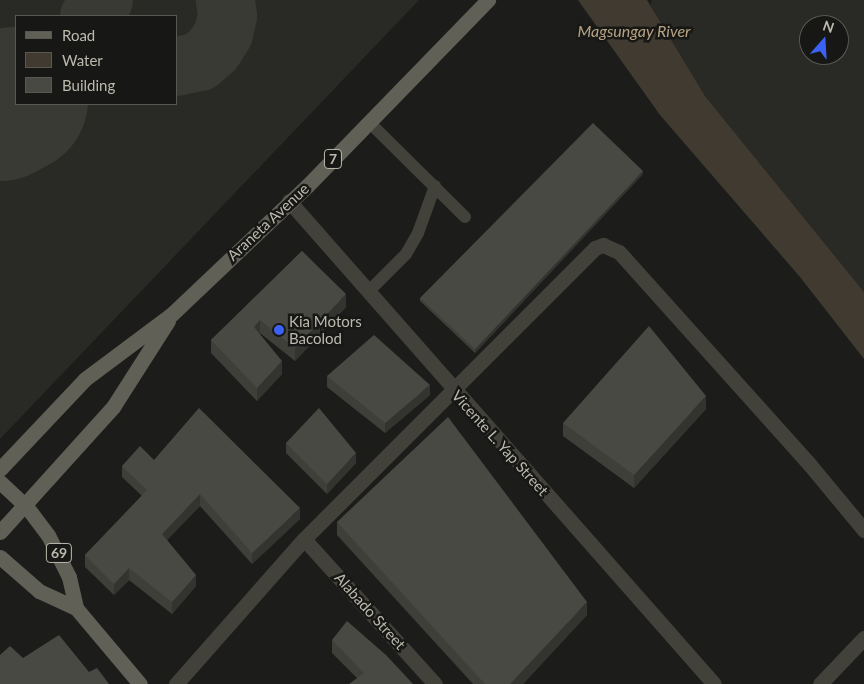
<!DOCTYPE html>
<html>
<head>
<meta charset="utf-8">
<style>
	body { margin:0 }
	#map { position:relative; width:864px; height:684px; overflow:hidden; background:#1c1d1a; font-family:Lato,sans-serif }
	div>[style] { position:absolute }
	.built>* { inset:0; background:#292a26 }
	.water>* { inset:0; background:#413a30 }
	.taxiway>* { height:59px; margin:-29.5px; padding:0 29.5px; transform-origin:29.5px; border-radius:29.5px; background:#3a3a34 }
	.runway>* { height:146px; margin:-73px; padding:0 73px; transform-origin:73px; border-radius:73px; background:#3a3a34 }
	.service>* { height:12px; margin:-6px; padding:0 6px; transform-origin:6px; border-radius:6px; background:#42423b }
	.minor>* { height:15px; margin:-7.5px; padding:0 7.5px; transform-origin:7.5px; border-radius:7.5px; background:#42423b }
	.primary>* { height:15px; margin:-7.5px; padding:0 7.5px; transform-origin:7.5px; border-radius:7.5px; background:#616057 }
	.wall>* { inset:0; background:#3f3f3a }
	.shaded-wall>* { inset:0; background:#333330 }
	.building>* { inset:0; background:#494944 }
	.dots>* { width:14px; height:14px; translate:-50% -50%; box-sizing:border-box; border:2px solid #171815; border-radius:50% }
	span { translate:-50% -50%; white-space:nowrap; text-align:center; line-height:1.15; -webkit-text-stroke:5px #171815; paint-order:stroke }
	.shield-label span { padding:1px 4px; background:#171815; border:1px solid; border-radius:4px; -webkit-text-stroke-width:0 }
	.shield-label { font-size:14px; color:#bcb9ad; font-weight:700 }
	.street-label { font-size:15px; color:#bcb9ad }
	.poi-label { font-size:15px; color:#bcb9ad }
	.left { translate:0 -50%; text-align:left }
	.water-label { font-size:16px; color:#b7a284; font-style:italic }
	.legend { position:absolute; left:15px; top:15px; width:162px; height:90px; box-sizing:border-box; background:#171815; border:1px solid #595852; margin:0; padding:6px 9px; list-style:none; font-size:15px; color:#bcb9ad }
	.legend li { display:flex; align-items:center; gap:10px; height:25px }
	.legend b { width:25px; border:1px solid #595852 }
	.north { position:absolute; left:799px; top:15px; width:50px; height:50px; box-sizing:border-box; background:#171815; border:1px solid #595852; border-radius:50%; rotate:19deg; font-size:14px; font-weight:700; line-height:20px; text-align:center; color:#bcb9ad }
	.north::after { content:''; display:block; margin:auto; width:18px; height:22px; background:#3b62f4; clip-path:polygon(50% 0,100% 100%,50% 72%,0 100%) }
</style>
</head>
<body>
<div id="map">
	<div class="built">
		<i style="clip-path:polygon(evenodd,0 0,419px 0,0 439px,0 0,16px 16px,176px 16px,176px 104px,16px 104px,16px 16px)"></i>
		<i style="clip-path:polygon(evenodd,652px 0,864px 0,864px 292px,705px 96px,650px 5px,652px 0,809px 25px,839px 25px,839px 55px,809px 55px,809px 25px)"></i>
	</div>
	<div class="water">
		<i style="clip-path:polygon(578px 0,647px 0,705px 96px,864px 292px,864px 359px,800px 277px,660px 115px)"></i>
	</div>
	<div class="taxiway">
		<i style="left:89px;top:16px;width:21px;rotate:-49deg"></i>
		<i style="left:176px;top:66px;width:24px;rotate:-12deg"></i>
		<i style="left:199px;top:61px;width:18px;rotate:-41deg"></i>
		<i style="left:213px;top:49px;width:19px;rotate:-58deg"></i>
		<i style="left:223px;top:33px;width:18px;rotate:-77deg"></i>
		<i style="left:227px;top:15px;width:15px;rotate:-98deg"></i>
		<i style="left:15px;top:100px;width:2px;rotate:-63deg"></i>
	</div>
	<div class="runway">
		<i style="left:0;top:108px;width:17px;rotate:-28deg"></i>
	</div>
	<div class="service">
		<i style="left:369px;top:122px;width:135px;rotate:44.7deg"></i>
		<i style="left:370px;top:290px;width:51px;rotate:-45deg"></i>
		<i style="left:406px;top:254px;width:24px;rotate:-60deg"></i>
		<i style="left:418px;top:233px;width:50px;rotate:-70.1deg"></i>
	</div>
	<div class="minor">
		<i style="left:289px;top:201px;width:643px;rotate:48.65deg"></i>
		<i style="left:304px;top:539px;width:195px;rotate:47.9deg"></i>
		<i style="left:176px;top:684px;width:193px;rotate:-48.6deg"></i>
		<i style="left:304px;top:539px;width:412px;rotate:-45deg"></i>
		<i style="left:595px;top:248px;width:9px;rotate:-21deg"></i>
		<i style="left:603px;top:245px;width:17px;rotate:24deg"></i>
		<i style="left:619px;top:252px;width:286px;rotate:48.1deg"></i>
		<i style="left:810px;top:465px;width:85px;rotate:50.3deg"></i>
		<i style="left:820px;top:684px;width:64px;rotate:-46.3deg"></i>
	</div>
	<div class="primary">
		<i style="left:0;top:469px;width:124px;rotate:-46.6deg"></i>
		<i style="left:85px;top:379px;width:109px;rotate:-36.8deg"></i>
		<i style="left:172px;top:314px;width:186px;rotate:-43.5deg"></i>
		<i style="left:307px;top:186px;width:260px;rotate:-45.8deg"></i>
		<i style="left:0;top:482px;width:35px;rotate:43deg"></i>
		<i style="left:26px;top:506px;width:36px;rotate:53deg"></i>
		<i style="left:48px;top:535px;width:47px;rotate:63.4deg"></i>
		<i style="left:69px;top:577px;width:32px;rotate:77deg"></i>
		<i style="left:76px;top:608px;width:99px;rotate:49.9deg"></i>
		<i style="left:0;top:532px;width:169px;rotate:-47.9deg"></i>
		<i style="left:113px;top:407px;width:102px;rotate:-57.4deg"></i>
		<i style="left:0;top:557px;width:52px;rotate:41.1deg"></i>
		<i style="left:39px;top:591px;width:41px;rotate:24.7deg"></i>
	</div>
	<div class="wall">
		<i style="clip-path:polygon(643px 174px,475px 353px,420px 301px,420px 298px)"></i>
		<i style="clip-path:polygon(302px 251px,346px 307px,295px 361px,260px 333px,260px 334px,282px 374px,257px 401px,211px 353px,211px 340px)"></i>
		<i style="clip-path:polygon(327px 376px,430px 395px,385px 433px,327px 387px)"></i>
		<i style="clip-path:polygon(706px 409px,634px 488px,563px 436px,563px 423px)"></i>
		<i style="clip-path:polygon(286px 443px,356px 463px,327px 494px,286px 453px)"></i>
		<i style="clip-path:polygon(154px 460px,300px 519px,252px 564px,200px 506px,167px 540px,196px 586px,172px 614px,129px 580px,114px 595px,85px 567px,85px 555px,142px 496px,122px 477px,122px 466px)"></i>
		<i style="clip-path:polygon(337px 522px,587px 615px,523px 684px,473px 684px,337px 535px)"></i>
		<i style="clip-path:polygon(332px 640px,413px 684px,357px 678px,332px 653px)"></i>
	</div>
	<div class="shaded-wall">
		<i style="clip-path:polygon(643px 171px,643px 174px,475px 353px,475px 349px)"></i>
		<i style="clip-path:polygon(346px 294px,346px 307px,295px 361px,295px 348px)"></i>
		<i style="clip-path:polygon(260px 320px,260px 333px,254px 340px,254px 327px)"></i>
		<i style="clip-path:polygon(282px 361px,282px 374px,257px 401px,257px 388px)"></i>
		<i style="clip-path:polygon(430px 385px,430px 395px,385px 433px,385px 423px)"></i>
		<i style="clip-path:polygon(706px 396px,706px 409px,634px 488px,634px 475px)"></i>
		<i style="clip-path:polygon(356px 453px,356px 463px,327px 494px,327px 484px)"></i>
		<i style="clip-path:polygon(200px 494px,200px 506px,162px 545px,162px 534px)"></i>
		<i style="clip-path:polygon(300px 508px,300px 519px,252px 564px,252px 553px)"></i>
		<i style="clip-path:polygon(129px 568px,129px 580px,114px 595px,114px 584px)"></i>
		<i style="clip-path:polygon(196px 575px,196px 586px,172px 614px,172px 602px)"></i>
		<i style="clip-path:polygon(587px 602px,587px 615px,523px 684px,510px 684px)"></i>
	</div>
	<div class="building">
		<i style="clip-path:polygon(593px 123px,643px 171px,475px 349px,420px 298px)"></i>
		<i style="clip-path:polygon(302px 251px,346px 294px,295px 348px,260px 320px,254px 327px,282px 361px,257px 388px,211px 340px)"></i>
		<i style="clip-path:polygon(649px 326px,706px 396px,634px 475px,563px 423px)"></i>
		<i style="clip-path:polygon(374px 335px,430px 385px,385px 423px,327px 376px)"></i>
		<i style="clip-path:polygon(199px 408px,300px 508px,252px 553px,200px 494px,162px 534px,196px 575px,172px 602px,129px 568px,114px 584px,85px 555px,147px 490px,122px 466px,140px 446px,154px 460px)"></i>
		<i style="clip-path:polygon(319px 408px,356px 453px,327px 484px,286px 443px)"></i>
		<i style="clip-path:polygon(448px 417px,587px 602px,510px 684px,485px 684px,337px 522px)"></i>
		<i style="clip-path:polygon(347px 621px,386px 655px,413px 684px,349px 684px,364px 673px,332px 640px)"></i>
		<i style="clip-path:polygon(59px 635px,89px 672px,97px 668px,109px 684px,0 684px,0 655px,10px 646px,23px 658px)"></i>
	</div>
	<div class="dots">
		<i style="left:279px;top:330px;background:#3b62f4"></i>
	</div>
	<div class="shield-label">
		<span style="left:333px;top:159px">7</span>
		<span style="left:59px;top:553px">69</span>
	</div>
	<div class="street-label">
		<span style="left:268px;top:222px;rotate:-43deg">Araneta Avenue</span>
		<span style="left:500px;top:443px;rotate:48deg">Vicente L. Yap Street</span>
		<span style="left:370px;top:611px;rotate:48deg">Alabado Street</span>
	</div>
	<div class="poi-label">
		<span class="left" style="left:289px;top:330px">Kia Motors<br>Bacolod</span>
	</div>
	<div class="water-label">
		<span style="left:634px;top:31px">Magsungay River</span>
	</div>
	<ul class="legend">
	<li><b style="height:6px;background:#616057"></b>Road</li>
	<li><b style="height:14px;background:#413a30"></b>Water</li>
	<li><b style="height:14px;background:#494944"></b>Building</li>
	</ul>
	<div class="north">N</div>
</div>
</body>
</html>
